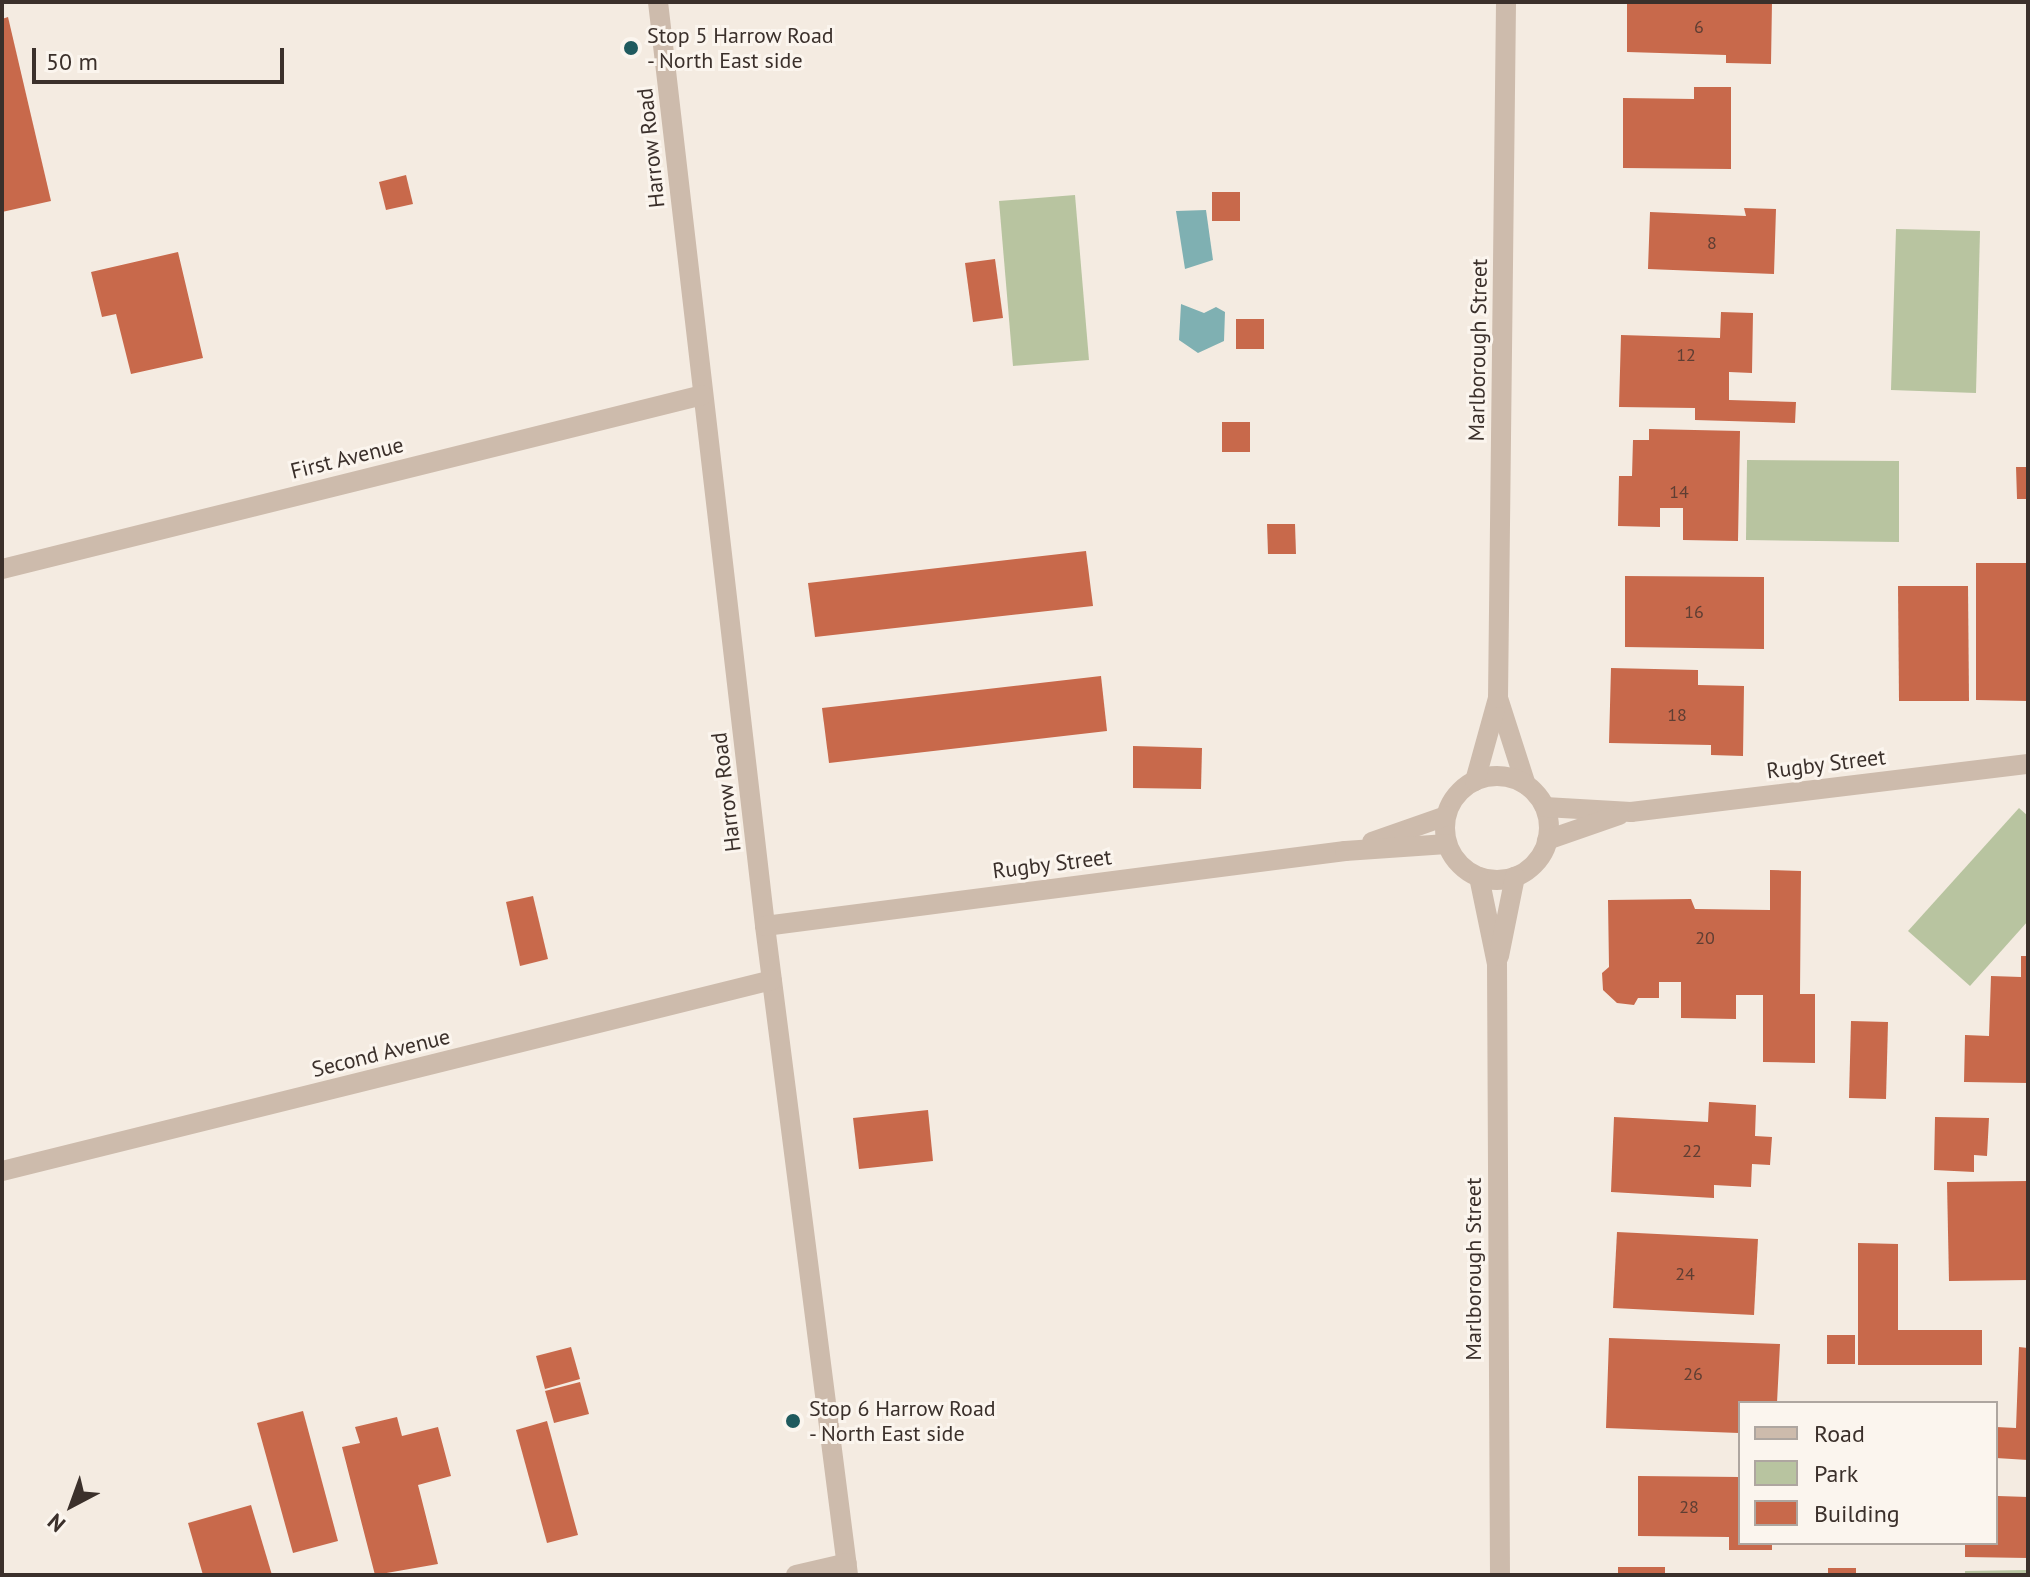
<!DOCTYPE html>
<html>
<head>
<meta charset="utf-8">
<style>
	body { margin:0 }
	#map { position:relative; width:2030px; height:1577px; overflow:hidden; background:#f4ebe1; font-family:"PT Sans",sans-serif }
	div>[style] { position:absolute }
	.green>* { inset:0; background:#b8c4a0 }
	.water>* { inset:0; background:#7fb0b2 }
	.building>* { inset:0; background:#c8694b }
	.minor>* { height:20px; margin:-10px; padding:0 10px; transform-origin:10px; border-radius:10px; background:#cdbbac }
	.minor>.ring { margin:-10px; padding:0; box-sizing:content-box; background:none; border:20px solid #cdbbac; border-radius:50% }
	.dots>* { width:22px; height:22px; translate:-50% -50%; box-sizing:border-box; border:4px solid #fbf5ee; border-radius:50% }
	span { translate:-50% -50%; white-space:nowrap; text-align:center; line-height:1.15; -webkit-text-stroke:6px #fbf5ee; paint-order:stroke }
	.number-label { font-size:18px; color:#5e3e33 }
	.number-label span { -webkit-text-stroke-width:0 }
	.poi-label { font-size:22px; color:#3b302b }
	.left { translate:0 -50%; text-align:left }
	.street-label { font-size:22px; color:#3b302b }
	.frame { position:absolute; inset:0; border:4px solid #3b302b; pointer-events:none }
	.legend { position:absolute; left:1738px; top:1401px; width:260px; height:144px; box-sizing:border-box; background:#fbf5ee; border:2px solid #aea6a0; margin:0; padding:10px 14px; list-style:none; font-size:24px; color:#3b302b }
	.legend li { display:flex; align-items:center; gap:16px; height:40px }
	.legend b { width:40px; border:2px solid #aea6a0 }
	.north { position:absolute; left:32px; top:1465px; width:80px; height:80px; -webkit-text-stroke:6px #fbf5ee; paint-order:stroke; rotate:221deg; font-size:22px; font-weight:700; line-height:32px; text-align:center; color:#3b302b }
	.north::after { content:''; display:block; margin:auto; width:28px; height:36px; background:#3b302b; clip-path:polygon(50% 0,100% 100%,50% 72%,0 100%) }
	.scale { position:absolute; left:32px; top:48px; width:252px; height:36px; box-sizing:border-box; border:4px solid #3b302b; border-top:0; padding-left:10px; font-size:24px; line-height:28px; white-space:nowrap; color:#3b302b; -webkit-text-stroke:6px #fbf5ee; paint-order:stroke }
</style>
</head>
<body>
<div id="map">
	<div class="green">
		<i style="clip-path:polygon(1075px 195px,1089px 360px,1013px 366px,999px 201px)"></i>
		<i style="clip-path:polygon(1896px 229px,1980px 231px,1976px 393px,1891px 390px)"></i>
		<i style="clip-path:polygon(1747px 460px,1899px 461px,1899px 542px,1746px 540px)"></i>
		<i style="clip-path:polygon(2019px 808px,2028px 816px,2028px 921px,1970px 986px,1908px 931px)"></i>
		<i style="clip-path:polygon(2028px 1570px,2028px 1575px,1965px 1575px,1965px 1571px)"></i>
	</div>
	<div class="water">
		<i style="clip-path:polygon(1206px 210px,1213px 260px,1185px 269px,1176px 211px)"></i>
		<i style="clip-path:polygon(1181px 304px,1204px 313px,1216px 307px,1225px 312px,1224px 341px,1198px 353px,1179px 340px)"></i>
	</div>
	<div class="building">
		<i style="clip-path:polygon(1627px 2px,1772px 2px,1771px 64px,1726px 63px,1726px 55px,1627px 52px)"></i>
		<i style="clip-path:polygon(8px 17px,51px 201px,2px 212px,2px 19px)"></i>
		<i style="clip-path:polygon(1694px 87px,1731px 87px,1731px 169px,1623px 168px,1623px 98px,1694px 99px)"></i>
		<i style="clip-path:polygon(406px 175px,413px 204px,386px 210px,379px 182px)"></i>
		<i style="clip-path:polygon(1212px 192px,1240px 192px,1240px 221px,1212px 221px)"></i>
		<i style="clip-path:polygon(1744px 208px,1776px 209px,1774px 274px,1648px 269px,1650px 212px,1746px 216px)"></i>
		<i style="clip-path:polygon(178px 252px,203px 358px,131px 374px,116px 314px,102px 317px,91px 272px)"></i>
		<i style="clip-path:polygon(995px 259px,1003px 318px,973px 322px,965px 263px)"></i>
		<i style="clip-path:polygon(1721px 312px,1753px 313px,1752px 373px,1729px 372px,1729px 400px,1796px 402px,1795px 423px,1695px 420px,1695px 408px,1619px 407px,1621px 335px,1720px 338px)"></i>
		<i style="clip-path:polygon(1236px 319px,1264px 319px,1264px 349px,1236px 349px)"></i>
		<i style="clip-path:polygon(1222px 422px,1250px 422px,1250px 452px,1222px 452px)"></i>
		<i style="clip-path:polygon(1649px 429px,1740px 431px,1738px 541px,1683px 540px,1683px 508px,1660px 508px,1660px 527px,1618px 526px,1619px 476px,1632px 476px,1633px 440px,1649px 440px)"></i>
		<i style="clip-path:polygon(2016px 467px,2028px 467px,2028px 499px,2017px 499px)"></i>
		<i style="clip-path:polygon(1267px 524px,1295px 524px,1296px 554px,1268px 554px)"></i>
		<i style="clip-path:polygon(1086px 551px,1093px 606px,815px 637px,808px 583px)"></i>
		<i style="clip-path:polygon(1976px 563px,2028px 563px,2028px 701px,1976px 700px)"></i>
		<i style="clip-path:polygon(1625px 576px,1764px 577px,1764px 649px,1625px 647px)"></i>
		<i style="clip-path:polygon(1898px 586px,1968px 586px,1969px 701px,1899px 701px)"></i>
		<i style="clip-path:polygon(1611px 668px,1698px 670px,1698px 685px,1744px 686px,1743px 756px,1711px 755px,1711px 745px,1609px 743px)"></i>
		<i style="clip-path:polygon(1101px 676px,1107px 731px,829px 763px,822px 708px)"></i>
		<i style="clip-path:polygon(1133px 746px,1202px 748px,1201px 789px,1133px 788px)"></i>
		<i style="clip-path:polygon(1770px 870px,1801px 871px,1800px 994px,1815px 994px,1815px 1063px,1763px 1062px,1763px 995px,1736px 995px,1736px 1019px,1681px 1018px,1681px 982px,1659px 982px,1659px 998px,1638px 998px,1634px 1005px,1617px 1003px,1603px 990px,1602px 973px,1609px 967px,1608px 900px,1691px 899px,1695px 909px,1770px 910px)"></i>
		<i style="clip-path:polygon(533px 896px,548px 959px,520px 966px,506px 902px)"></i>
		<i style="clip-path:polygon(2021px 956px,2028px 956px,2028px 1083px,1964px 1082px,1965px 1035px,1989px 1036px,1991px 976px,2021px 977px)"></i>
		<i style="clip-path:polygon(1851px 1021px,1888px 1022px,1886px 1099px,1849px 1098px)"></i>
		<i style="clip-path:polygon(1709px 1102px,1756px 1105px,1755px 1136px,1772px 1137px,1770px 1165px,1752px 1164px,1751px 1187px,1714px 1185px,1714px 1198px,1611px 1192px,1614px 1117px,1708px 1122px)"></i>
		<i style="clip-path:polygon(928px 1110px,933px 1161px,859px 1169px,853px 1118px)"></i>
		<i style="clip-path:polygon(1935px 1117px,1989px 1118px,1987px 1156px,1974px 1155px,1974px 1172px,1934px 1170px)"></i>
		<i style="clip-path:polygon(2028px 1181px,2028px 1280px,1949px 1281px,1947px 1182px)"></i>
		<i style="clip-path:polygon(1617px 1232px,1758px 1239px,1754px 1315px,1613px 1308px)"></i>
		<i style="clip-path:polygon(1858px 1243px,1898px 1244px,1898px 1330px,1982px 1330px,1982px 1365px,1858px 1365px)"></i>
		<i style="clip-path:polygon(1827px 1335px,1855px 1335px,1855px 1364px,1827px 1364px)"></i>
		<i style="clip-path:polygon(1609px 1338px,1780px 1344px,1777px 1403px,1740px 1403px,1739px 1433px,1606px 1428px)"></i>
		<i style="clip-path:polygon(571px 1347px,580px 1379px,545px 1389px,536px 1356px)"></i>
		<i style="clip-path:polygon(2019px 1347px,2028px 1348px,2028px 1460px,1996px 1458px,1996px 1427px,2016px 1428px)"></i>
		<i style="clip-path:polygon(580px 1382px,589px 1414px,554px 1423px,545px 1391px)"></i>
		<i style="clip-path:polygon(303px 1411px,338px 1541px,293px 1553px,257px 1423px)"></i>
		<i style="clip-path:polygon(397px 1417px,402px 1436px,438px 1427px,451px 1476px,418px 1485px,438px 1564px,375px 1575px,342px 1447px,360px 1443px,355px 1427px)"></i>
		<i style="clip-path:polygon(547px 1421px,578px 1535px,547px 1543px,516px 1430px)"></i>
		<i style="clip-path:polygon(1638px 1476px,1740px 1477px,1740px 1543px,1772px 1543px,1772px 1550px,1729px 1550px,1729px 1537px,1638px 1536px)"></i>
		<i style="clip-path:polygon(1998px 1496px,2028px 1497px,2028px 1558px,1965px 1557px,1965px 1543px,1996px 1543px)"></i>
		<i style="clip-path:polygon(251px 1505px,272px 1575px,203px 1575px,188px 1523px)"></i>
		<i style="clip-path:polygon(1618px 1567px,1665px 1567px,1665px 1575px,1618px 1575px)"></i>
		<i style="clip-path:polygon(1828px 1568px,1856px 1568px,1856px 1575px,1828px 1575px)"></i>
	</div>
	<div class="minor">
		<i style="left:658px;top:2px;width:930px;rotate:83.39deg"></i>
		<i style="left:765px;top:926px;width:654px;rotate:82.71deg"></i>
		<i style="left:2px;top:569px;width:722px;rotate:-13.94deg"></i>
		<i style="left:1498px;top:698px;width:91px;rotate:72.2deg"></i>
		<i class="ring" style="left:1445px;top:776px;width:84px;height:84px"></i>
		<i style="left:1475px;top:781px;width:86px;rotate:-74.5deg"></i>
		<i style="left:1498px;top:698px;width:696px;rotate:-89.34deg"></i>
		<i style="left:1545px;top:807px;width:86px;rotate:3.3deg"></i>
		<i style="left:1631px;top:812px;width:400px;rotate:-6.9deg"></i>
		<i style="left:1547px;top:840px;width:76px;rotate:-19.1deg"></i>
		<i style="left:1372px;top:842px;width:78px;rotate:-19.4deg"></i>
		<i style="left:1479px;top:877px;width:89px;rotate:78.3deg"></i>
		<i style="left:1497px;top:964px;width:611px;rotate:89.72deg"></i>
		<i style="left:765px;top:926px;width:585px;rotate:-7.37deg"></i>
		<i style="left:1345px;top:851px;width:102px;rotate:-3.9deg"></i>
		<i style="left:1499px;top:956px;width:81px;rotate:-78.6deg"></i>
		<i style="left:2px;top:1171px;width:793px;rotate:-13.93deg"></i>
		<i style="left:796px;top:1575px;width:52px;rotate:-13.2deg"></i>
	</div>
	<div class="dots">
		<i style="left:631px;top:48px;background:#1f5a5e"></i>
		<i style="left:793px;top:1421px;background:#1f5a5e"></i>
	</div>
	<div class="number-label">
		<span style="left:1699px;top:27px">6</span>
		<span style="left:1712px;top:243px">8</span>
		<span style="left:1686px;top:355px">12</span>
		<span style="left:1679px;top:492px">14</span>
		<span style="left:1694px;top:612px">16</span>
		<span style="left:1677px;top:715px">18</span>
		<span style="left:1705px;top:938px">20</span>
		<span style="left:1692px;top:1151px">22</span>
		<span style="left:1685px;top:1274px">24</span>
		<span style="left:1693px;top:1374px">26</span>
		<span style="left:1689px;top:1507px">28</span>
	</div>
	<div class="poi-label">
		<span class="left" style="left:647px;top:48px">Stop 5 Harrow Road<br>- North East side</span>
		<span class="left" style="left:809px;top:1421px">Stop 6 Harrow Road<br>- North East side</span>
	</div>
	<div class="street-label">
		<span style="left:651px;top:148px;rotate:-96deg">Harrow Road</span>
		<span style="left:1478px;top:350px;rotate:-89deg">Marlborough Street</span>
		<span style="left:347px;top:458px;rotate:-14deg">First Avenue</span>
		<span style="left:1826px;top:764px;rotate:-7deg">Rugby Street</span>
		<span style="left:726px;top:792px;rotate:-97deg">Harrow Road</span>
		<span style="left:1052px;top:864px;rotate:-7deg">Rugby Street</span>
		<span style="left:381px;top:1053px;rotate:-14deg">Second Avenue</span>
		<span style="left:1474px;top:1269px;rotate:-90deg">Marlborough Street</span>
	</div>
	<div class="frame"></div>
	<ul class="legend">
	<li><b style="height:10px;background:#cdbbac"></b>Road</li>
	<li><b style="height:22px;background:#b8c4a0"></b>Park</li>
	<li><b style="height:22px;background:#c8694b"></b>Building</li>
	</ul>
	<div class="north">N</div>
	<div class="scale">50 m</div>
</div>
</body>
</html>
